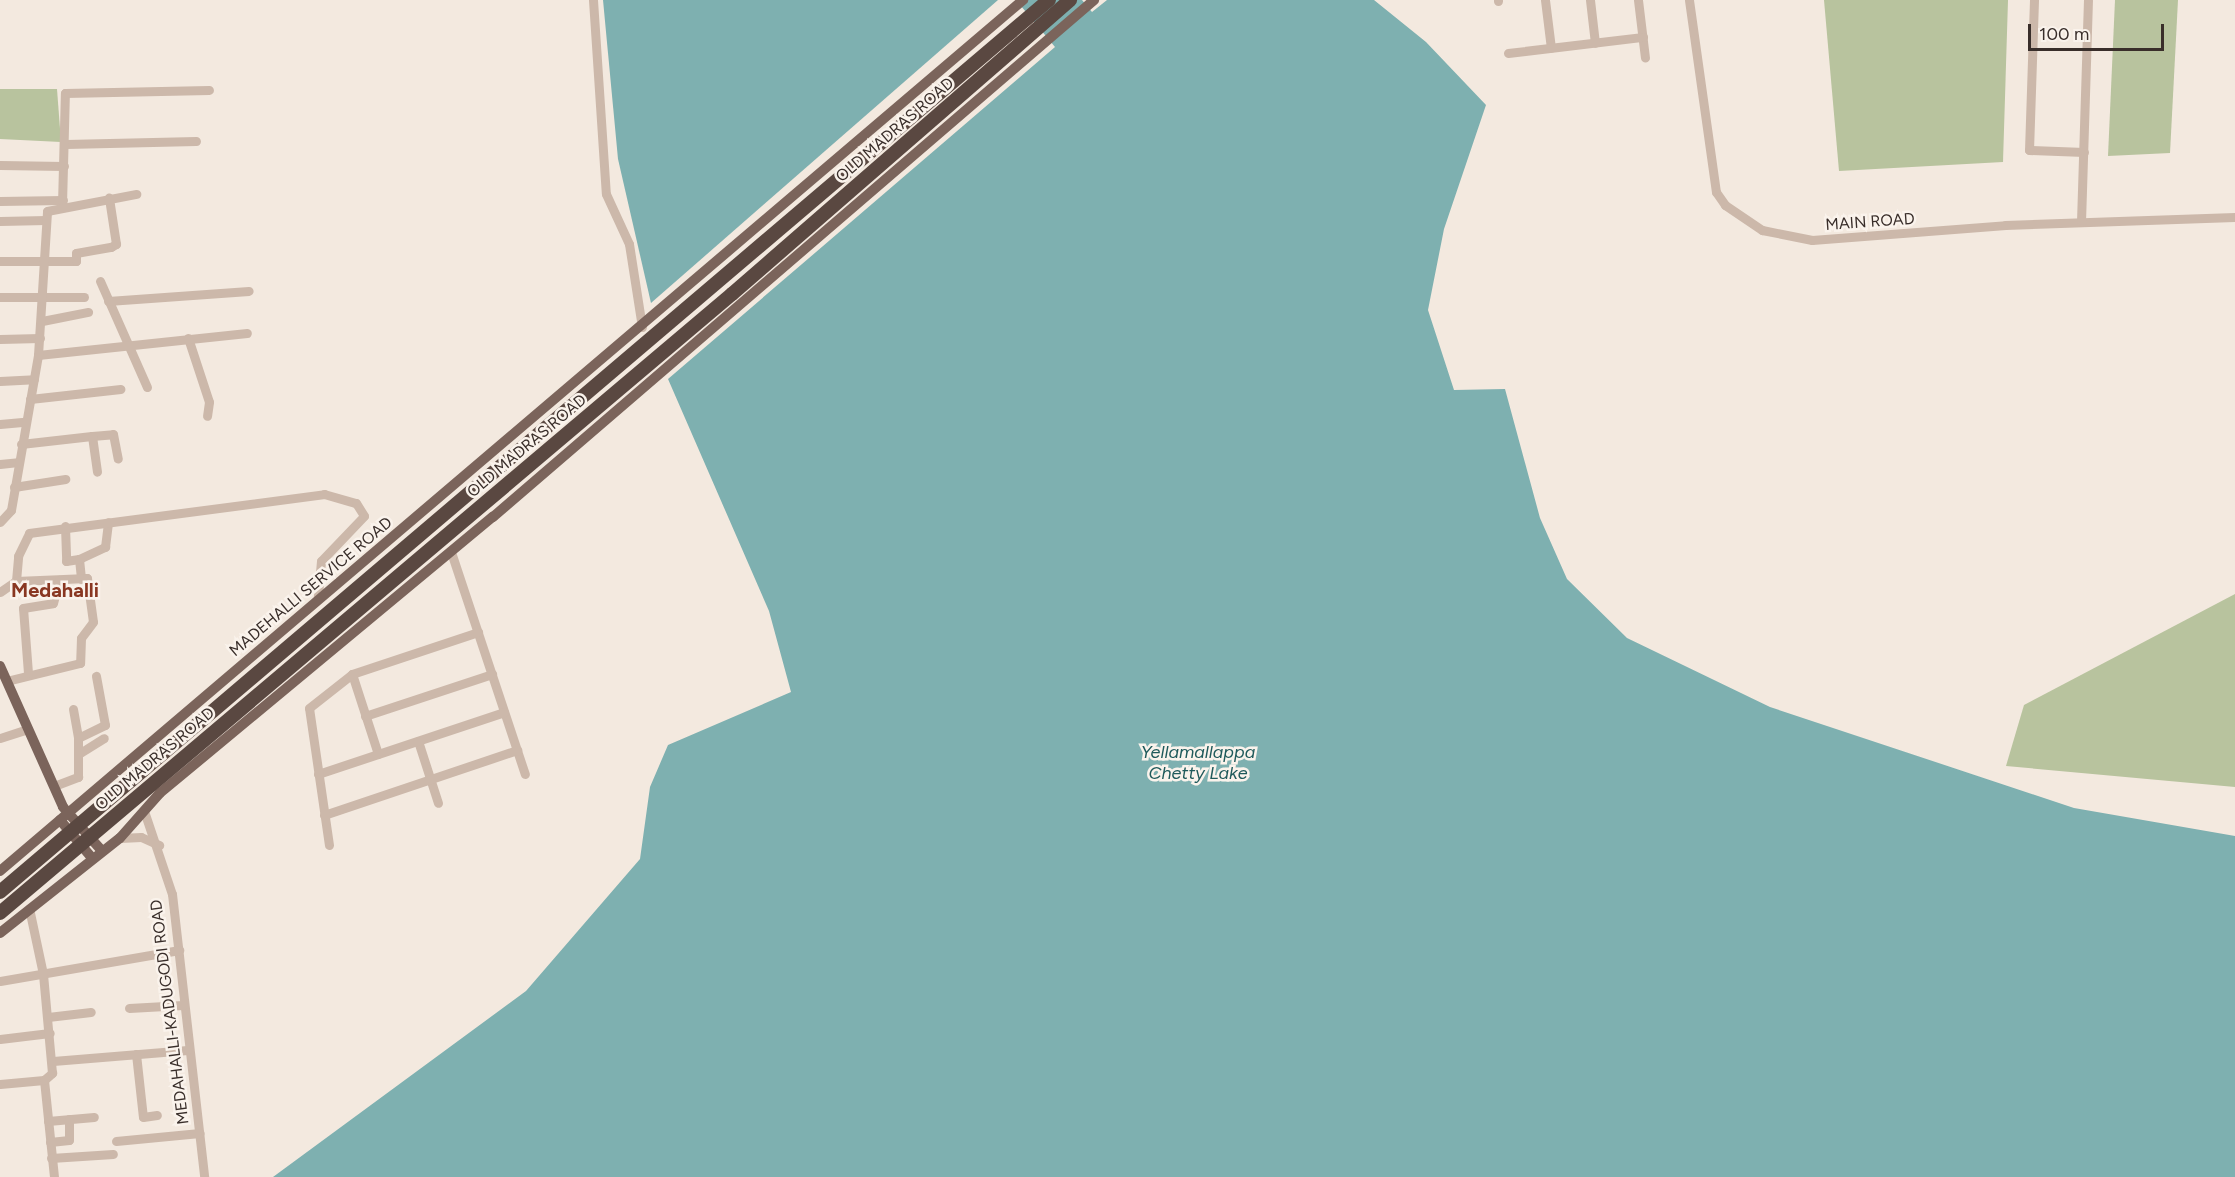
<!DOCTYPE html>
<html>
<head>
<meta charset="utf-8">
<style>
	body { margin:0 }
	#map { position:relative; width:2235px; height:1177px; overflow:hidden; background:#f3e9df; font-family:Figtree,sans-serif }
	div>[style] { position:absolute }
	.green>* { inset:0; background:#b8c39e }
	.water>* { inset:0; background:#7eb0b0 }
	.minor>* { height:9px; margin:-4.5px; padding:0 4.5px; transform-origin:4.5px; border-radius:4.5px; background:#ccb8aa }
	.major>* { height:10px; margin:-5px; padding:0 5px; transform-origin:5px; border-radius:5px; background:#7b645b }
	.highway>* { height:14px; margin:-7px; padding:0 7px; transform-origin:7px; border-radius:7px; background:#5a4841 }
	span { translate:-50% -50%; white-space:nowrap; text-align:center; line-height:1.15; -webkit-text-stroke:5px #faf3ec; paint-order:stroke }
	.street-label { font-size:16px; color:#392e2a }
	.water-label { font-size:18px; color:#1f5a5b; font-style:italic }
	.quarter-label { font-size:20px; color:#893722; font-weight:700 }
	.scale { position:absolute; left:2028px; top:24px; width:136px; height:27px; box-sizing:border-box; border:3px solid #392e2a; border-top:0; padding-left:8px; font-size:18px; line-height:21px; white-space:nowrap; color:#392e2a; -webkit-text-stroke:4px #faf3ec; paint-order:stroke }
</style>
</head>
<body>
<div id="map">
	<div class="green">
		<i style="clip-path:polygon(1824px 0,2008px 0,2003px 162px,1839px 171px)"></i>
		<i style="clip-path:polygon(2115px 0,2178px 0,2170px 153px,2108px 156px)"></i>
		<i style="clip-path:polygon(0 89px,57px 89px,61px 142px,0 139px)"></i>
		<i style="clip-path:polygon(2235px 594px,2235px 787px,2006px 766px,2024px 705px)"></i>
	</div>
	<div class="water">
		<i style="clip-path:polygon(603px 0,998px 0,651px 303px,618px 159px)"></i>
		<i style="clip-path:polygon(1016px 0,1082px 0,1092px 12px,1107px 0,1374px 0,1426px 42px,1486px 105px,1444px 229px,1428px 310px,1454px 390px,1505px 389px,1540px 518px,1567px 579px,1627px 638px,1770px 707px,2074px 808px,2235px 836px,2235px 1177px,273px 1177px,526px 991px,640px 859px,650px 787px,668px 745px,791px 692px,769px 611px,668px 379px,1055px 47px)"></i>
	</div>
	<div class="minor">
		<i style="left:593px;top:0;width:194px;rotate:86.2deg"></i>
		<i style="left:606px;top:194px;width:55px;rotate:65.3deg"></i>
		<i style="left:629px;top:244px;width:84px;rotate:81.1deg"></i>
		<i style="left:1498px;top:0;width:1px;rotate:90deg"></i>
		<i style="left:1545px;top:0;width:48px;rotate:82.9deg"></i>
		<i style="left:1590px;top:0;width:43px;rotate:83.4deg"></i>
		<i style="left:1638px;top:0;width:58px;rotate:83.1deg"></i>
		<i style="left:1689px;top:0;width:194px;rotate:82deg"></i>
		<i style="left:1716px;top:192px;width:16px;rotate:55deg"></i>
		<i style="left:1725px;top:205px;width:45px;rotate:34deg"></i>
		<i style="left:1762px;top:230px;width:51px;rotate:11.3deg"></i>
		<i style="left:1812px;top:240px;width:194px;rotate:-4.4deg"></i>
		<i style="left:2005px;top:225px;width:230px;rotate:-2deg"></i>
		<i style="left:2034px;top:0;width:150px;rotate:91.9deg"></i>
		<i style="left:2029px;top:150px;width:55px;rotate:2.1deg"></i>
		<i style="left:1508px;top:53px;width:136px;rotate:-6.8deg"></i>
		<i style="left:66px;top:144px;width:130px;rotate:-1.3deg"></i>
		<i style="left:0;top:165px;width:64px;rotate:0.9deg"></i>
		<i style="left:0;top:201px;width:63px;rotate:-0.9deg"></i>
		<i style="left:62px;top:204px;width:111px;rotate:-88.5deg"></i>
		<i style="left:65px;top:93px;width:144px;rotate:-1.2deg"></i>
		<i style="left:0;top:221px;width:46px;rotate:-1.2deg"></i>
		<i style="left:2081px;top:222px;width:222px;rotate:-88.2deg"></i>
		<i style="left:0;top:261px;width:76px"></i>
		<i style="left:76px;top:261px;width:8px;rotate:-90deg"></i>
		<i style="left:76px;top:253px;width:36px;rotate:-10deg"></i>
		<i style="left:111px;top:247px;width:6px;rotate:-31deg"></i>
		<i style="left:116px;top:244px;width:47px;rotate:-98.7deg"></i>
		<i style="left:100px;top:281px;width:116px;rotate:66.1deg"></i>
		<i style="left:0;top:297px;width:84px"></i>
		<i style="left:108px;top:301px;width:141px;rotate:-4.1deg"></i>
		<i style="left:42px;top:321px;width:47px;rotate:-11.1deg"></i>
		<i style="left:188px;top:338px;width:67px;rotate:71.8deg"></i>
		<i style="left:209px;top:402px;width:14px;rotate:98deg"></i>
		<i style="left:0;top:339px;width:40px;rotate:-1.4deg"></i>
		<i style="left:38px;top:355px;width:210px;rotate:-6deg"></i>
		<i style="left:0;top:381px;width:34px;rotate:-3deg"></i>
		<i style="left:30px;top:399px;width:91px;rotate:-6.3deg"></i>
		<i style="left:0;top:424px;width:25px;rotate:-5deg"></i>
		<i style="left:92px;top:436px;width:21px;rotate:-5deg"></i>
		<i style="left:113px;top:434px;width:25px;rotate:79deg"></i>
		<i style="left:21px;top:444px;width:71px;rotate:-6.4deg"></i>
		<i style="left:92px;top:436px;width:36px;rotate:82deg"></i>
		<i style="left:0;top:464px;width:18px;rotate:-6deg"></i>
		<i style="left:14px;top:487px;width:52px;rotate:-8.9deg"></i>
		<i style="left:0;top:522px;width:16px;rotate:-47deg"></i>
		<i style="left:11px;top:510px;width:157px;rotate:-80.1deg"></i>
		<i style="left:38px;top:355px;width:144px;rotate:-86.4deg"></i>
		<i style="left:47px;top:211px;width:91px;rotate:-10.8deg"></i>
		<i style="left:65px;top:526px;width:35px;rotate:88deg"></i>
		<i style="left:66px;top:561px;width:13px;rotate:-9deg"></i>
		<i style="left:79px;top:559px;width:20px;rotate:84deg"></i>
		<i style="left:451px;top:552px;width:234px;rotate:71.6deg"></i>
		<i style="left:79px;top:559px;width:29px;rotate:-25deg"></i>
		<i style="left:105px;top:547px;width:25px;rotate:-83deg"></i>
		<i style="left:16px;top:581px;width:25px;rotate:-85deg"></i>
		<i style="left:18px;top:556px;width:25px;rotate:-64deg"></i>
		<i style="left:29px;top:533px;width:298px;rotate:-7.5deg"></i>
		<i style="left:324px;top:494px;width:33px;rotate:16deg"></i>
		<i style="left:356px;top:503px;width:15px;rotate:58deg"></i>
		<i style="left:364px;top:516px;width:62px;rotate:133.7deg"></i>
		<i style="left:321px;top:561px;width:38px;rotate:95deg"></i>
		<i style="left:0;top:592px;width:19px;rotate:-35deg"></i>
		<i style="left:16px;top:581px;width:71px;rotate:-2.4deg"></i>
		<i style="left:87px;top:578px;width:44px;rotate:82.2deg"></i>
		<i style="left:93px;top:622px;width:20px;rotate:127deg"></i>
		<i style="left:81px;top:638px;width:25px;rotate:92deg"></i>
		<i style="left:80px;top:663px;width:72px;rotate:166.3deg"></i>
		<i style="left:28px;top:673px;width:65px;rotate:-94.4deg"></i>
		<i style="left:23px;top:608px;width:30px;rotate:-9deg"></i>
		<i style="left:53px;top:603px;width:24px;rotate:-75deg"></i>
		<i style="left:352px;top:674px;width:84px;rotate:72deg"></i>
		<i style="left:73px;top:709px;width:29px;rotate:80deg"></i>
		<i style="left:365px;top:716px;width:134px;rotate:-18.3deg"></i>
		<i style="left:0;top:738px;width:28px;rotate:-18deg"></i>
		<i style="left:418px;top:741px;width:65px;rotate:72.1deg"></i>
		<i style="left:80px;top:753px;width:28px;rotate:-32deg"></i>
		<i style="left:318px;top:774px;width:196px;rotate:-18.4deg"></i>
		<i style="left:54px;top:786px;width:26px;rotate:-21deg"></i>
		<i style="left:78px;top:777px;width:39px;rotate:-90deg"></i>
		<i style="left:78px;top:738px;width:30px;rotate:-26deg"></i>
		<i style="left:105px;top:725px;width:50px;rotate:-100.4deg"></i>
		<i style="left:144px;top:811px;width:88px;rotate:71.4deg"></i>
		<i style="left:172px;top:894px;width:285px;rotate:83.5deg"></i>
		<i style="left:324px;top:815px;width:204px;rotate:-18.6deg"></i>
		<i style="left:120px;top:838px;width:21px;rotate:-3deg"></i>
		<i style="left:141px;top:837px;width:20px;rotate:24deg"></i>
		<i style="left:329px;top:845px;width:138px;rotate:-98.3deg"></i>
		<i style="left:309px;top:708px;width:55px;rotate:-38.3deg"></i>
		<i style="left:352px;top:674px;width:133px;rotate:-18.4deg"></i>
		<i style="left:0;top:981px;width:182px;rotate:-9.8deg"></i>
		<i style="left:129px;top:1008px;width:54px;rotate:-3.2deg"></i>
		<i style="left:48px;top:1017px;width:43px;rotate:-6.6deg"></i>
		<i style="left:0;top:1039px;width:50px;rotate:-6.8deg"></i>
		<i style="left:136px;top:1054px;width:63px;rotate:83.7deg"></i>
		<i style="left:143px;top:1117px;width:14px;rotate:-8deg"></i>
		<i style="left:53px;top:1061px;width:135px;rotate:-4.7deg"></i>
		<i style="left:44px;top:1080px;width:98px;rotate:84.1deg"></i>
		<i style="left:0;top:1084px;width:44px;rotate:-5.2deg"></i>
		<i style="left:44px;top:1080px;width:11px;rotate:-41deg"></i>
		<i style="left:52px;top:1073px;width:99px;rotate:-95.2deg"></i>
		<i style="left:43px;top:974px;width:67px;rotate:-102deg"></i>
		<i style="left:48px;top:1121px;width:46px;rotate:-5deg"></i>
		<i style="left:116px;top:1141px;width:84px;rotate:-5.4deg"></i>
		<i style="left:50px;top:1142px;width:19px;rotate:-6deg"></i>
		<i style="left:69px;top:1140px;width:21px;rotate:-90deg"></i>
		<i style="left:51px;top:1158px;width:62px;rotate:-3.7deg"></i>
	</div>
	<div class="major">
		<i style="left:0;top:666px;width:154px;rotate:65.9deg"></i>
		<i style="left:63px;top:807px;width:59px;rotate:48.4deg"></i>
		<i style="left:60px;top:820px;width:50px;rotate:49.9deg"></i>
		<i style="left:0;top:871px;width:1344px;rotate:-40.41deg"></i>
		<i style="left:0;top:933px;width:153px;rotate:-38.4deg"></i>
		<i style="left:120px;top:838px;width:60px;rotate:-48.4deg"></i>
		<i style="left:160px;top:793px;width:433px;rotate:-39.7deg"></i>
		<i style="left:493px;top:517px;width:793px;rotate:-40.7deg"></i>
	</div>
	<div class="highway">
		<i style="left:0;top:892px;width:1377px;rotate:-40.38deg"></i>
		<i style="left:0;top:913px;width:959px;rotate:-40.22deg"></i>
		<i style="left:732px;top:294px;width:448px;rotate:-41deg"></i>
	</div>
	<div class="street-label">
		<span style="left:895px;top:130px;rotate:-41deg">OLD MADRAS ROAD</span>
		<span style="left:1870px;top:222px;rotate:-4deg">MAIN ROAD</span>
		<span style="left:527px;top:446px;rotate:-40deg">OLD MADRAS ROAD</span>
		<span style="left:311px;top:587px;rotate:-40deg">MADEHALLI SERVICE ROAD</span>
		<span style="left:155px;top:759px;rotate:-40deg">OLD MADRAS ROAD</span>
		<span style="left:170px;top:1012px;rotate:-97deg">MEDAHALLI-KADUGODI ROAD</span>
	</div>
	<div class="water-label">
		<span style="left:1198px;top:763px">Yellamallappa<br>Chetty Lake</span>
	</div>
	<div class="quarter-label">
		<span style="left:55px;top:590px">Medahalli</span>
	</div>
	<div class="scale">100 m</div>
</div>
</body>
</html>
